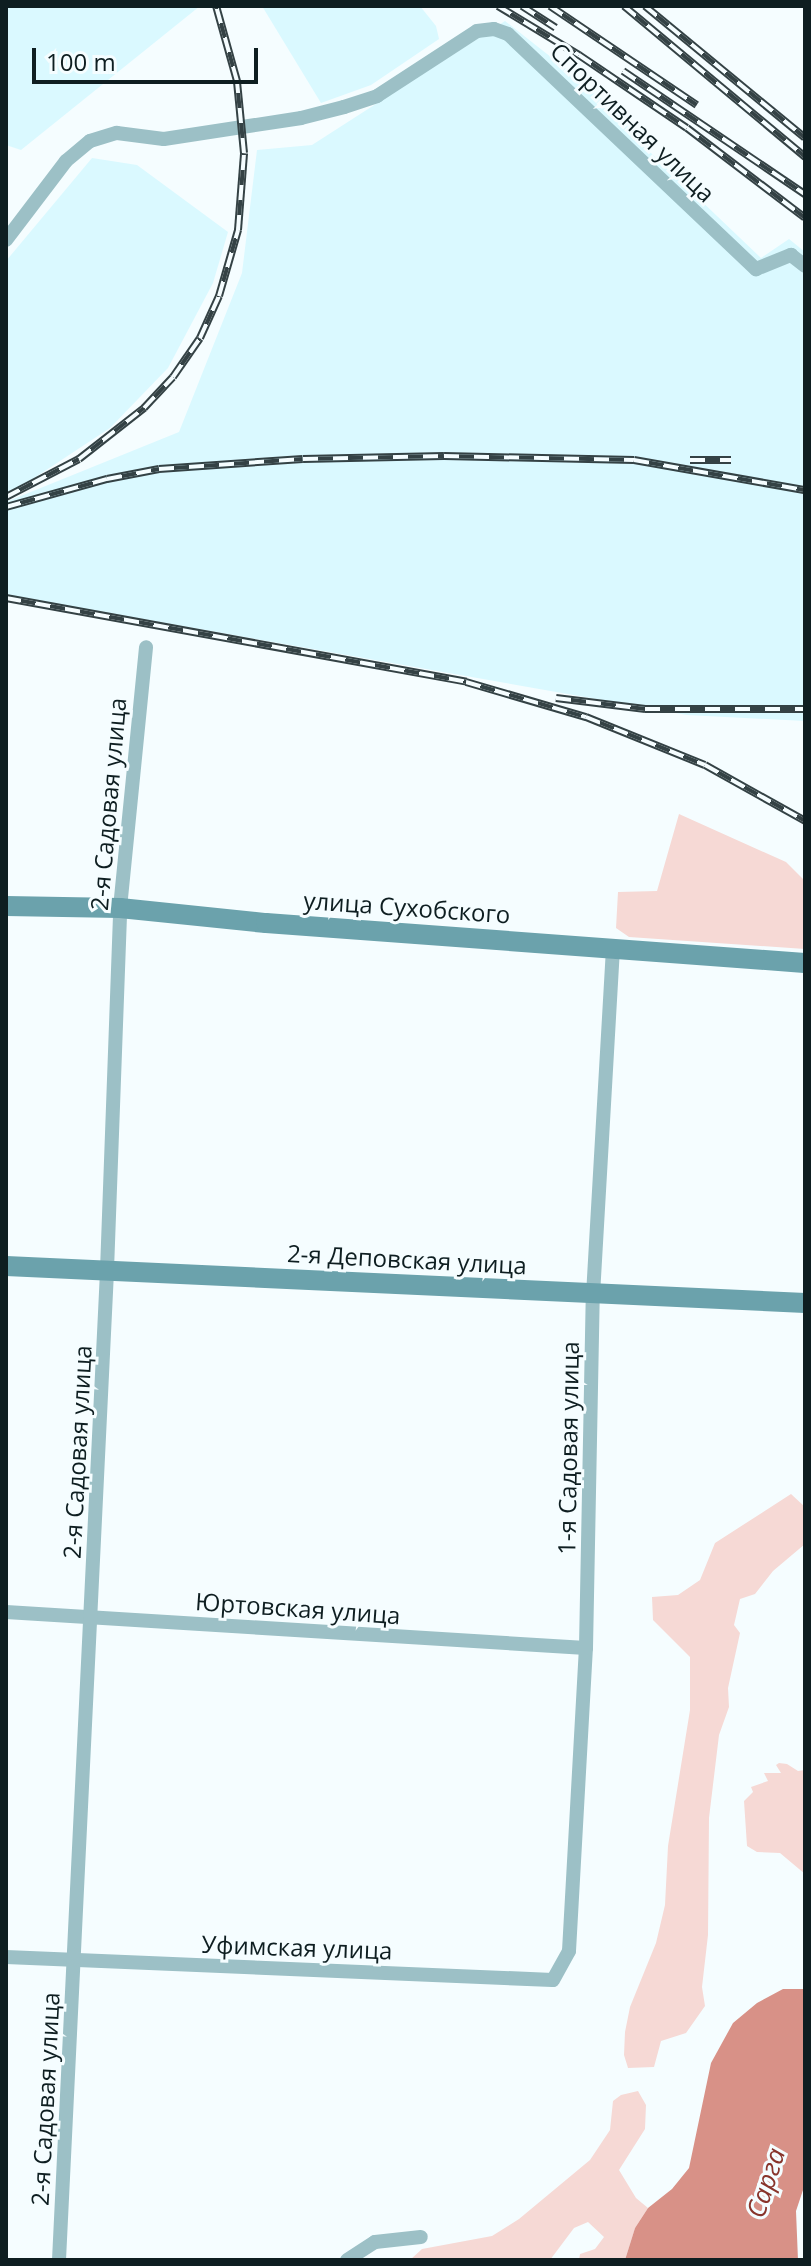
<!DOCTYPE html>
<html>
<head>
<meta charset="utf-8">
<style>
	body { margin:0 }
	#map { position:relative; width:811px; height:2266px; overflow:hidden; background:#f5fdff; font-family:"Open Sans",sans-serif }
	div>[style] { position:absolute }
	.built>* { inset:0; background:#daf9ff }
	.green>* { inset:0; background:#f6d9d5 }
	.water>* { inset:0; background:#d89187 }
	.street>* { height:14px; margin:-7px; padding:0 7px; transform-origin:7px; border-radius:7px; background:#9cc0c6 }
	.secondary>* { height:20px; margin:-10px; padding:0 10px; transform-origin:10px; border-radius:10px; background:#6ba2ac }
	.rail>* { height:8px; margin-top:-4px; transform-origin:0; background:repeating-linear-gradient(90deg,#f5fdff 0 15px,#344245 0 30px); box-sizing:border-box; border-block:2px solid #344245 }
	span { translate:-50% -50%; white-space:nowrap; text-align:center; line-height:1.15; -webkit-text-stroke:6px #f5fdff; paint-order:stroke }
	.street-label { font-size:24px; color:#0e1e21 }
	.water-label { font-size:26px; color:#88342b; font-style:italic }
	.frame { position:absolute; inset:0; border:8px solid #0e1e21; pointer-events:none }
	.scale { position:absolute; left:32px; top:48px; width:226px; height:36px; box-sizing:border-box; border:4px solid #0e1e21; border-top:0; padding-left:10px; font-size:24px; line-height:28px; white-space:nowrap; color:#0e1e21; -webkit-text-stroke:6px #f5fdff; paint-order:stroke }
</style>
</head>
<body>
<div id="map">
	<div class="built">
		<i style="clip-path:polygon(6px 6px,200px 6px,21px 150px,6px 145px)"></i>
		<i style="clip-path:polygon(262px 6px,420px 6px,436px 26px,439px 39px,371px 85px,321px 103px)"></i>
		<i style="clip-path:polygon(505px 21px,594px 91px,627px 123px,629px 132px,761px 258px,789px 239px,805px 252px,805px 721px,687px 715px,6px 595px,6px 502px,179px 432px,242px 273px,257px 150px,312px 145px)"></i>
		<i style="clip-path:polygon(92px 158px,137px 165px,228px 232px,213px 283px,168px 368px,110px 428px,19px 488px,6px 492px,6px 261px)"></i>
	</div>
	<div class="green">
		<i style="clip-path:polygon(679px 814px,786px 862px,805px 881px,805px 949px,629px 937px,616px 928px,618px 892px,657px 891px)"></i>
		<i style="clip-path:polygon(791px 1494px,805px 1507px,805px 1544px,773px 1571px,755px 1594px,740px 1599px,734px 1625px,740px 1633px,728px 1688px,729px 1707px,719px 1735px,709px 1818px,708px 1935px,702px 1987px,705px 2006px,686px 2033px,661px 2041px,654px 2067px,628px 2068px,624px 2055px,625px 2032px,630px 2007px,656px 1943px,665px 1905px,668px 1846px,690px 1710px,690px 1657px,653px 1620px,652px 1597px,678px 1595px,700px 1580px,715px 1543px)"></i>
		<i style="clip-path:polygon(779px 1763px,787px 1764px,798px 1771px,805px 1770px,805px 1874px,780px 1853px,757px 1852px,747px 1846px,744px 1801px,753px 1792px,751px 1787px,768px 1781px,764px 1773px,781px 1773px,776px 1765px)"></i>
		<i style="clip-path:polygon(638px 2091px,646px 2105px,645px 2129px,619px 2170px,636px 2198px,648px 2208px,635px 2228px,625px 2260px,579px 2260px,580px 2254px,595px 2249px,604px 2237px,588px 2222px,574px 2228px,550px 2260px,410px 2260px,422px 2249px,492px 2236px,519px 2219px,590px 2160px,610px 2130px,613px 2101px,621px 2095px)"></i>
	</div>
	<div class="water">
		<i style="clip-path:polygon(783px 1989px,805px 1989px,805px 2184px,796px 2211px,798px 2260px,625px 2260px,635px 2228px,648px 2208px,672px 2189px,689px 2168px,711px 2063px,733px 2023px,757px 2003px)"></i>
	</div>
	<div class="street">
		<i style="left:6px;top:240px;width:99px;rotate:-52.8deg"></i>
		<i style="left:66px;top:161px;width:31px;rotate:-40deg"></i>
		<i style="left:90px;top:141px;width:28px;rotate:-17deg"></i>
		<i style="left:117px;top:133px;width:47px;rotate:7.3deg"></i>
		<i style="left:164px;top:139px;width:139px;rotate:-8.7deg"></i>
		<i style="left:301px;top:118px;width:44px;rotate:-14.3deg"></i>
		<i style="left:344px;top:107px;width:35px;rotate:-18deg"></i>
		<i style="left:377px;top:96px;width:119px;rotate:-33deg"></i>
		<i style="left:477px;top:31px;width:17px;rotate:-7deg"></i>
		<i style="left:494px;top:29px;width:15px;rotate:20deg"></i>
		<i style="left:508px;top:34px;width:342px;rotate:43.5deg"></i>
		<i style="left:756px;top:269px;width:38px;rotate:-22deg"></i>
		<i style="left:791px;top:255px;width:18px;rotate:38deg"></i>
		<i style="left:6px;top:1612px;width:581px;rotate:3.55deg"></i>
		<i style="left:6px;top:1957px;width:547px;rotate:2.41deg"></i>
		<i style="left:553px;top:1980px;width:33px;rotate:-61deg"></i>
		<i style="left:569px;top:1951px;width:303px;rotate:-86.8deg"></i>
		<i style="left:586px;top:1648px;width:353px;rotate:-88.9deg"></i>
		<i style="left:593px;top:1295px;width:349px;rotate:-86.7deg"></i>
		<i style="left:59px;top:2260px;width:991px;rotate:-87.22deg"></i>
		<i style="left:107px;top:1270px;width:362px;rotate:-87.9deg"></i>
		<i style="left:120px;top:908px;width:262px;rotate:-84.3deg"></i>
		<i style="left:347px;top:2260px;width:33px;rotate:-33deg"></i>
		<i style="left:375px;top:2242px;width:46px;rotate:-6.2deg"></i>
	</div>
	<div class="secondary">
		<i style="left:6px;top:906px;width:114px;rotate:1deg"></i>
		<i style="left:120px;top:908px;width:147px;rotate:5.9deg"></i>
		<i style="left:266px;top:923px;width:540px;rotate:4.24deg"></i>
		<i style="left:6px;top:1266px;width:800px;rotate:2.65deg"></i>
	</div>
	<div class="rail">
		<i style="left:498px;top:6px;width:95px;rotate:31.2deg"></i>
		<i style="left:579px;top:55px;width:130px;rotate:34.1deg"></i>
		<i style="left:687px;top:128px;width:148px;rotate:37.3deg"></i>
		<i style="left:522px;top:6px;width:40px;rotate:32.9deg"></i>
		<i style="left:550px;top:6px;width:177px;rotate:34deg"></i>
		<i style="left:624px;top:6px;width:236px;rotate:39.8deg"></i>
		<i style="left:645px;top:6px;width:207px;rotate:39.5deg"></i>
		<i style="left:623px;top:71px;width:220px;rotate:34.1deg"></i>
		<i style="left:690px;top:460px;width:41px"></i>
		<i style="left:6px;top:497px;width:82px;rotate:-27.5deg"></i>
		<i style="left:79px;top:459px;width:83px;rotate:-38.1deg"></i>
		<i style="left:144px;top:408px;width:42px;rotate:-46.9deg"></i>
		<i style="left:173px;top:377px;width:47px;rotate:-55.3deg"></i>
		<i style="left:200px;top:338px;width:46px;rotate:-65.7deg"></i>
		<i style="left:219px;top:296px;width:69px;rotate:-73.9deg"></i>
		<i style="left:238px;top:230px;width:77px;rotate:-85.5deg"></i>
		<i style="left:244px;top:153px;width:72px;rotate:-95.6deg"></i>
		<i style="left:237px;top:81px;width:78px;rotate:-105.6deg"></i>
		<i style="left:6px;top:507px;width:105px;rotate:-15.5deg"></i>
		<i style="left:107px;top:479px;width:53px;rotate:-10.9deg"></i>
		<i style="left:159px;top:469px;width:144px;rotate:-4deg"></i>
		<i style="left:303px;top:459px;width:141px;rotate:-1.2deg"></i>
		<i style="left:444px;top:456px;width:190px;rotate:1.2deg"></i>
		<i style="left:634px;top:460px;width:174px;rotate:10deg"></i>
		<i style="left:6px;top:598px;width:468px;rotate:10.3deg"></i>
		<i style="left:466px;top:682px;width:125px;rotate:16.3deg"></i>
		<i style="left:586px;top:717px;width:128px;rotate:22deg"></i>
		<i style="left:705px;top:765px;width:115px;rotate:29.2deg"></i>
		<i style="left:556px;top:698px;width:90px;rotate:7deg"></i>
		<i style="left:645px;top:709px;width:160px"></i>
	</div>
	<div class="street-label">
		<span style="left:633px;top:122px;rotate:44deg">Спортивная улица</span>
		<span style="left:108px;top:804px;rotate:-85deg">2-я Садовая улица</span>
		<span style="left:407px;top:907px;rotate:4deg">улица Сухобского</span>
		<span style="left:407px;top:1259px;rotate:3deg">2-я Деповская улица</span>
		<span style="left:568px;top:1448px;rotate:-89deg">1-я Садовая улица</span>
		<span style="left:77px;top:1452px;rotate:-87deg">2-я Садовая улица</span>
		<span style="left:298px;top:1608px;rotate:4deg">Юртовская улица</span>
		<span style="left:297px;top:1947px;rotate:2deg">Уфимская улица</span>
		<span style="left:45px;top:2099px;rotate:-87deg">2-я Садовая улица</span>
	</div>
	<div class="water-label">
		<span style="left:766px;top:2183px;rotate:-72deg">Сарга</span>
	</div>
	<div class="frame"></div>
	<div class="scale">100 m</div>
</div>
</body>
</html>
